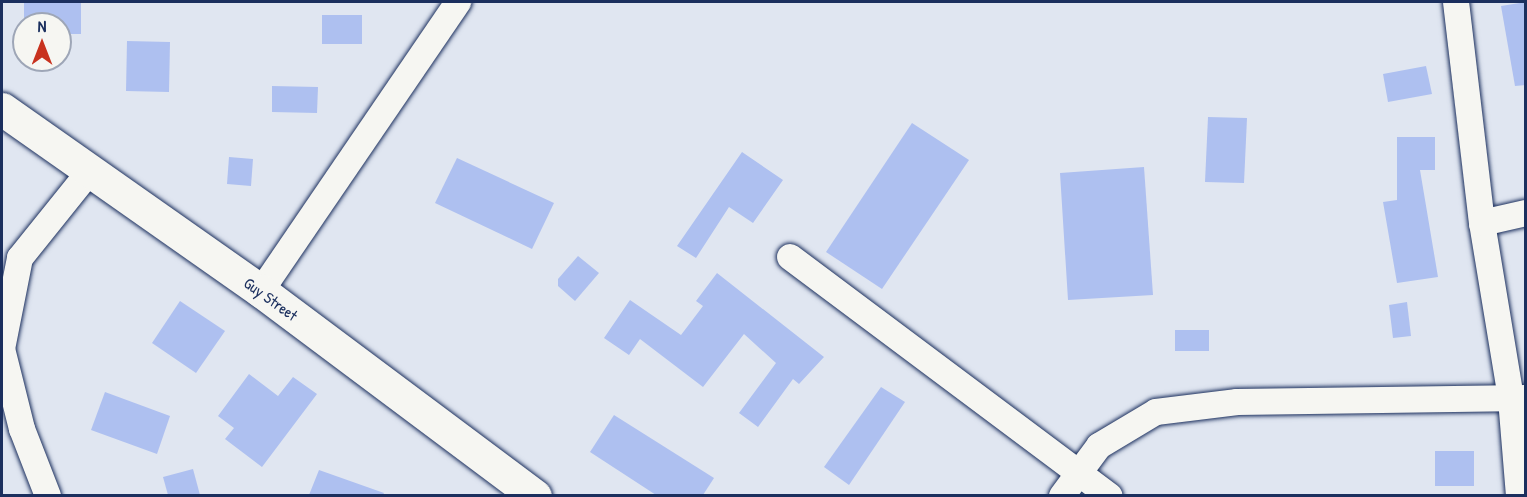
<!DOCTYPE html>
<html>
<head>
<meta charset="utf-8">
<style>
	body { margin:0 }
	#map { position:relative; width:1527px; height:497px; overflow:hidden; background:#e0e6f1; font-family:"Patrick Hand",sans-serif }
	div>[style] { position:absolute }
	.building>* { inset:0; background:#aec0f0 }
	.roads { filter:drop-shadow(0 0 2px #1b2f5e) drop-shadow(0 0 2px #1b2f5e) }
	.street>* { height:26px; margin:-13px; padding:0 13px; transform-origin:13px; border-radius:13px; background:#f6f6f2 }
	.secondary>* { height:33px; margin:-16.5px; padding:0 16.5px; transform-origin:16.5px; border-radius:16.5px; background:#f6f6f2 }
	span { translate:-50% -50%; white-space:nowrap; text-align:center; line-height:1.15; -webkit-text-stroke:6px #f6f6f2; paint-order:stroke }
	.street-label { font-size:16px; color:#1b2f5e }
	.frame { position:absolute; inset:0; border:3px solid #1b2f5e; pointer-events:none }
	.north { position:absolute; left:12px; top:12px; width:60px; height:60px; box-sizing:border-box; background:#f6f6f2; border:2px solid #9ea6b7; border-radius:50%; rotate:0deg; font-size:16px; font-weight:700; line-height:24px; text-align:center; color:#1b2f5e }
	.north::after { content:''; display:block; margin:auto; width:21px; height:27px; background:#c8321e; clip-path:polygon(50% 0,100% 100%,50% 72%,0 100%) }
</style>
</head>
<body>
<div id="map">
	<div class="building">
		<i style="clip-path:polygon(24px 2px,81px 2px,81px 34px,60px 34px,60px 24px,24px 24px)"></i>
		<i style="clip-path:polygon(1526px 2px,1526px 85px,1515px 86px,1501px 6px)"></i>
		<i style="clip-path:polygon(322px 15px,362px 15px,362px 44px,322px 44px)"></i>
		<i style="clip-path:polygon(127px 41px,170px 42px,169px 92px,126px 91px)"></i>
		<i style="clip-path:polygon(1426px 66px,1432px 94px,1388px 102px,1383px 74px)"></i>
		<i style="clip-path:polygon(272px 86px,318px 87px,317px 113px,272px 112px)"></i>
		<i style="clip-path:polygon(1208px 117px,1247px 118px,1244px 183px,1205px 182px)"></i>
		<i style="clip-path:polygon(912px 123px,969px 160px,882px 289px,826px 252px)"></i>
		<i style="clip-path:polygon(1397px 137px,1435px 137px,1435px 170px,1420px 170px,1438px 277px,1397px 283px,1383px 202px,1397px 200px)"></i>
		<i style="clip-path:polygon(742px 152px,783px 180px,753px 223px,729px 207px,696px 258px,677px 246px)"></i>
		<i style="clip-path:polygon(229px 157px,253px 159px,251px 186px,227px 184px)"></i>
		<i style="clip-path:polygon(457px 158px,554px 203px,532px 249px,435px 203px)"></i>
		<i style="clip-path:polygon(1144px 167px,1153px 295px,1068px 300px,1060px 173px)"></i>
		<i style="clip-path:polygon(578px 256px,599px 273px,575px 301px,558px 286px,558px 279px)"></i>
		<i style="clip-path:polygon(717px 273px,824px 357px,799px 384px,793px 379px,758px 427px,739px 413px,776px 363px,744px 334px,703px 387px,640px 339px,629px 355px,604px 338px,630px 300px,681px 335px,703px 306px,696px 301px)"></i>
		<i style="clip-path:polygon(180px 301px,225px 331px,196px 373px,152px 343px)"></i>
		<i style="clip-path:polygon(1407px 302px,1411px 336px,1393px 338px,1389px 305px)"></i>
		<i style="clip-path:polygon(1175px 330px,1209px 330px,1209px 351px,1175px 351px)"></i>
		<i style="clip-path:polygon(249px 374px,278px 396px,293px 377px,317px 394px,262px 467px,225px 439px,234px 428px,218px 416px)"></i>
		<i style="clip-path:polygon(881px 387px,905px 402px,849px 485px,824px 467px)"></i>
		<i style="clip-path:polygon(105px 392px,170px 416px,157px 454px,91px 430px)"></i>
		<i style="clip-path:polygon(614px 415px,714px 478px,703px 495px,656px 495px,590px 452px)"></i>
		<i style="clip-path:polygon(1435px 451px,1474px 451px,1474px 486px,1435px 486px)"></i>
		<i style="clip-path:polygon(193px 469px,200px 495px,168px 495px,163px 477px)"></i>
		<i style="clip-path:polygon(319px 470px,384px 493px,383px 495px,309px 495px)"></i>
	</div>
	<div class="roads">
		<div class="street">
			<i style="left:1456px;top:2px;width:223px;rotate:83.3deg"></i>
			<i style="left:790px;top:257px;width:399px;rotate:36.8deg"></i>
			<i style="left:261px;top:291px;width:350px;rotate:-55.7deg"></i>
			<i style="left:48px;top:496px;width:72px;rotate:-111.2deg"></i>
			<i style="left:22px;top:429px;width:82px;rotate:-104deg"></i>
			<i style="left:2px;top:349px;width:93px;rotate:-78.8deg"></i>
			<i style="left:20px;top:258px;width:112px;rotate:-51.2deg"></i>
			<i style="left:1062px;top:496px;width:62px;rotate:-53.5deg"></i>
			<i style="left:1099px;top:446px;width:66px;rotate:-30.8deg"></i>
			<i style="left:1156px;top:412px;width:82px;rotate:-7deg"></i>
			<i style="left:1237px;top:402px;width:289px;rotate:-0.8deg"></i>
			<i style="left:1519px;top:496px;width:98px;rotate:-94.7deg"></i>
			<i style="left:1511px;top:398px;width:177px;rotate:-99.4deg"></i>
			<i style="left:1482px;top:223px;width:45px;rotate:-12.8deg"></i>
		</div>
		<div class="secondary">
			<i style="left:2px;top:109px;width:317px;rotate:35.1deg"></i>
			<i style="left:261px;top:291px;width:342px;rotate:36.8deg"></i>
		</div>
	</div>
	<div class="street-label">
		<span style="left:271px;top:299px;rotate:36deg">Guy Street</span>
	</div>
	<div class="frame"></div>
	<div class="north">N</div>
</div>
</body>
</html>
